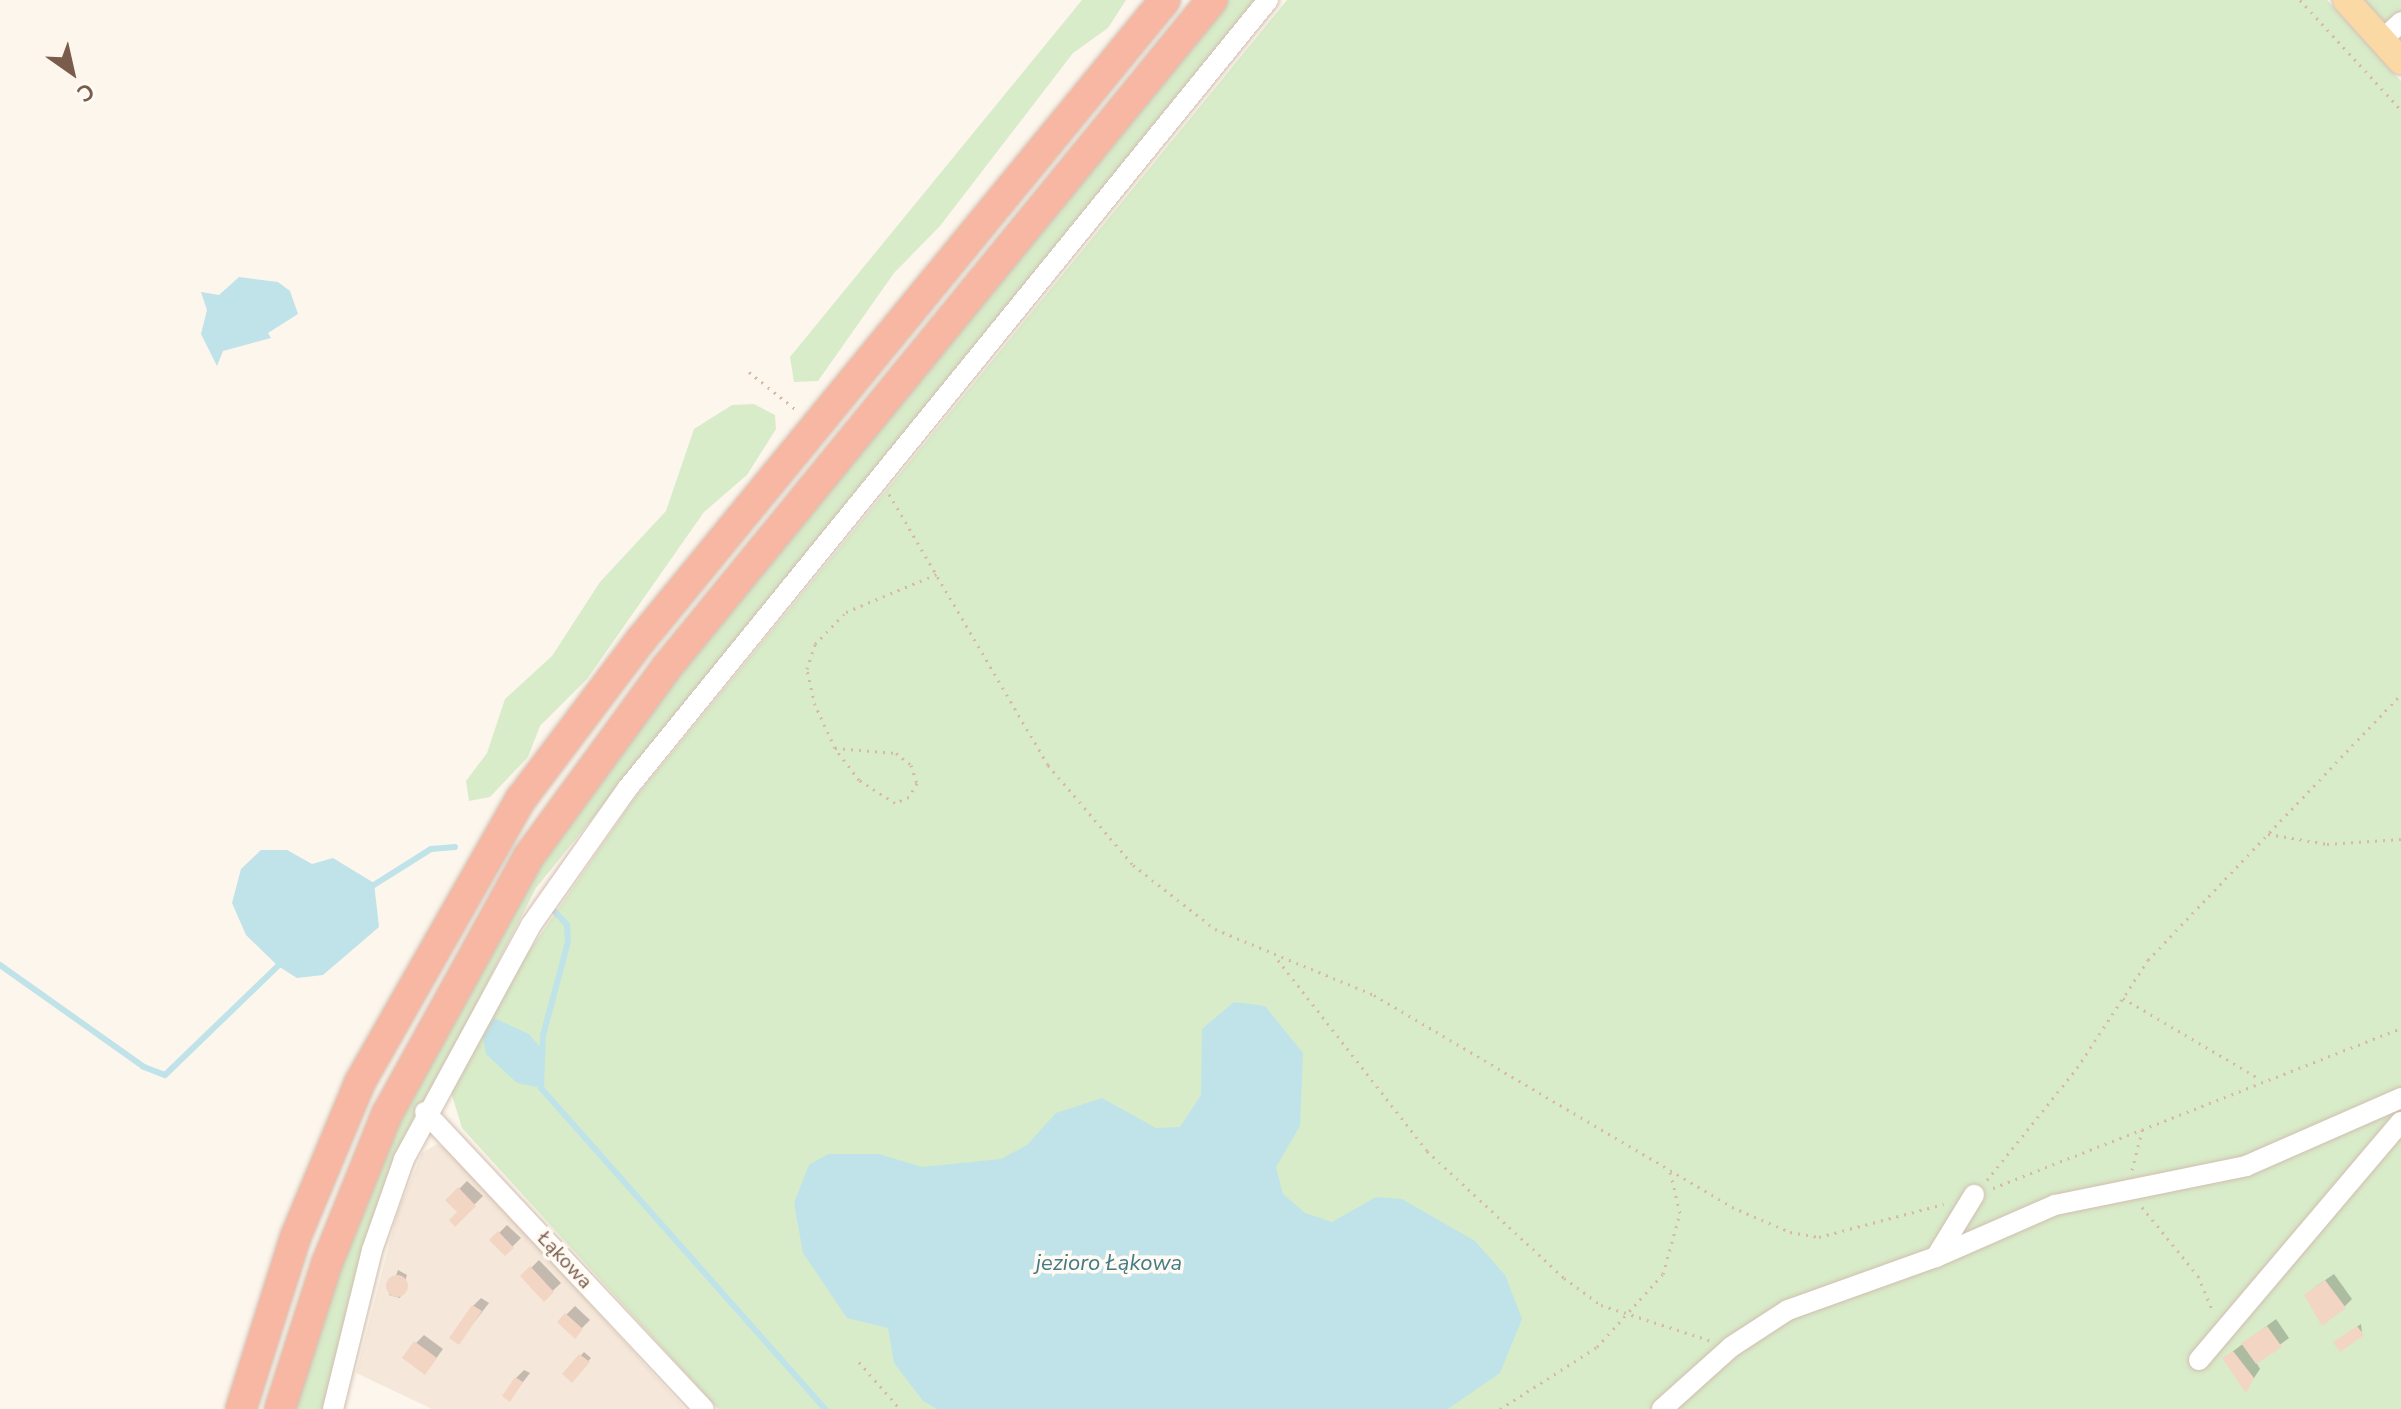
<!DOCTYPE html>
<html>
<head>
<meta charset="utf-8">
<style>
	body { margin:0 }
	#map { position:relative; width:2401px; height:1409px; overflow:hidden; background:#fdf6ec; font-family:"Nunito Sans",sans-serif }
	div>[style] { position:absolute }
	.residential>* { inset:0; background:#f5e8da }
	.green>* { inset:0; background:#d8ecc9 }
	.water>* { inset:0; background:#bfe3e8 }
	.shadow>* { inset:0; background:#0003 }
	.stream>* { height:6px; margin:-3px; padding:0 3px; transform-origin:3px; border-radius:3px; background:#bfe3e8 }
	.building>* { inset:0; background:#f3d5c3 }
	.round { border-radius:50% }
	.path>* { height:3px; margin-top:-1.5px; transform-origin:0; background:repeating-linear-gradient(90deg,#d9b8a5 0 2px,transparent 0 8px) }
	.roads { filter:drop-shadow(0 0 2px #d1beb0) drop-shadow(0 0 2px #d1beb0) }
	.minor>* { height:20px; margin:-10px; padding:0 10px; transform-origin:10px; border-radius:10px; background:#fff }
	.major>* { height:26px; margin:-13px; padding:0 13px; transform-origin:13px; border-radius:13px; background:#fbd9a5 }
	.highway>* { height:30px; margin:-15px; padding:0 15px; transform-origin:15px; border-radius:15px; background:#f7b7a3 }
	span { translate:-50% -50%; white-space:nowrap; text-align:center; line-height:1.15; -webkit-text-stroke:7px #fffaf3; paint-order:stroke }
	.street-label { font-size:20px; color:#7a5c4d }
	.water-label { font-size:22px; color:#437c86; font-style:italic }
	.north { position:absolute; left:32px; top:32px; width:80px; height:80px; -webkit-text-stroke:6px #fffaf3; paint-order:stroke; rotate:146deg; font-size:22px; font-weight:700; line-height:32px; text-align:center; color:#7a5c4d }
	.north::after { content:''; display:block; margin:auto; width:28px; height:36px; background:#7a5c4d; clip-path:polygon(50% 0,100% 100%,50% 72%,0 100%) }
</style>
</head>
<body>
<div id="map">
	<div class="residential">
		<i style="clip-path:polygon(437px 1144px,453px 1152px,685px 1409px,432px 1409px,356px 1373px,397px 1214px,422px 1153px)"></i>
	</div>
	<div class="green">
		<i style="clip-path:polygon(1082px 0,1126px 0,1108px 28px,1073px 53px,940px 226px,894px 273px,818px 381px,794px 382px,790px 357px)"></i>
		<i style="clip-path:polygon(1222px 0,1256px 0,536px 888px,390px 1172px,324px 1409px,288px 1409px,384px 1136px,560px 824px)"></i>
		<i style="clip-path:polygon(1287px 0,2327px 0,2401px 81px,2401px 1409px,718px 1409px,462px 1128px,451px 1092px,519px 966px,634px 799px)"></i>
		<i style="clip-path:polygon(2364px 0,2401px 0,2401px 41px)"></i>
		<i style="clip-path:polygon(754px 404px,775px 415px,776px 429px,747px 475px,704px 512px,587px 679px,540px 726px,528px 757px,490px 797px,469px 801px,466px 781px,487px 753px,505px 699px,552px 656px,600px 582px,666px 511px,694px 429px,732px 405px)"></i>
	</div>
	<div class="water">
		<i style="clip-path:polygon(239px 277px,278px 282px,290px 291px,298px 314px,268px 333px,271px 338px,223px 351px,217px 366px,201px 334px,207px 310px,201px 292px,219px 295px)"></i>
		<i style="clip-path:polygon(261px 850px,287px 850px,312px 864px,333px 858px,374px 883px,379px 927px,323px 975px,297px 978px,278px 966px,246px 935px,232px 903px,241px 869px)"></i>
		<i style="clip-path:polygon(1234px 1002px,1265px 1006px,1303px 1053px,1300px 1126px,1276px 1167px,1283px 1194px,1305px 1213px,1332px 1222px,1376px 1197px,1402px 1199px,1475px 1241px,1505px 1275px,1522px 1319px,1500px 1373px,1448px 1409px,937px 1409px,923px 1401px,894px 1363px,888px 1328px,847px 1318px,803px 1253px,794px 1203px,809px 1165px,828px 1154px,879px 1154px,922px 1167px,1001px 1159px,1027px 1145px,1056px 1113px,1102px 1098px,1156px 1128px,1180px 1127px,1201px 1095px,1202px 1029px)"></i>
		<i style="clip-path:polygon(494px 1018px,529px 1034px,541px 1048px,541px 1088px,517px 1083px,486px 1054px,483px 1037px)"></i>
	</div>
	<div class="shadow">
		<i style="clip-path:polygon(467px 1181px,483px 1196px,455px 1224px,460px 1212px,448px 1200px)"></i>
		<i style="clip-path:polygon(507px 1225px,521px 1238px,505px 1254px,492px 1240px)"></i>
		<i style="clip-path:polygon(539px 1260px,561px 1283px,544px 1299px,523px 1276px)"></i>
		<i style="clip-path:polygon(398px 1270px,407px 1275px,400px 1298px,389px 1295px)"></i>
		<i style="clip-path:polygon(2334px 1274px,2352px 1299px,2344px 1307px,2315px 1287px)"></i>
		<i style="clip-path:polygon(481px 1298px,489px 1303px,459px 1342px,473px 1306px)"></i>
		<i style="clip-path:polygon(575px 1306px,590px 1320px,574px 1336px,559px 1322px)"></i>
		<i style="clip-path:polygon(2276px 1319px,2289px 1338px,2256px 1362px,2260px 1369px,2246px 1390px,2224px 1358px)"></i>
		<i style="clip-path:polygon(2361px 1324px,2362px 1333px,2339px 1339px)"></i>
		<i style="clip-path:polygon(424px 1335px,443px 1349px,432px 1364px,416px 1343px)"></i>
		<i style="clip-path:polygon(584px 1352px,591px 1358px,572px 1380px,564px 1374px)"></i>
		<i style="clip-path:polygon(524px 1370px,530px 1373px,510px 1399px,516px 1378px)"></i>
	</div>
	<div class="stream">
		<i style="left:369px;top:888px;width:73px;rotate:-32.2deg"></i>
		<i style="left:431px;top:849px;width:24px;rotate:-5deg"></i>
		<i style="left:555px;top:912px;width:18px;rotate:47deg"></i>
		<i style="left:567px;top:925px;width:17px;rotate:87deg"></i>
		<i style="left:568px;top:942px;width:96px;rotate:105deg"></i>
		<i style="left:543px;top:1035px;width:53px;rotate:92.2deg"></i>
		<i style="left:541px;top:1088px;width:429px;rotate:48.5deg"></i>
		<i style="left:0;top:965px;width:176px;rotate:35.3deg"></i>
		<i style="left:144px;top:1067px;width:22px;rotate:21deg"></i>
		<i style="left:165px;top:1075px;width:161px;rotate:-44deg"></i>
	</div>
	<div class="building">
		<i style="clip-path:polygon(458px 1187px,476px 1206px,455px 1227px,449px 1220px,457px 1212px,445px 1200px)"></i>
		<i style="clip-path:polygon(498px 1231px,514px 1248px,505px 1256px,489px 1240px)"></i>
		<i style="clip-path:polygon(530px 1266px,554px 1292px,544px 1302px,520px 1276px)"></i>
		<i class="round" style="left:386px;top:1275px;width:22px;height:22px"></i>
		<i style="clip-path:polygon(2325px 1280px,2346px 1308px,2322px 1326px,2304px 1295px)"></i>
		<i style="clip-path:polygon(472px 1305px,482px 1311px,459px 1345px,449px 1338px)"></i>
		<i style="clip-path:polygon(565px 1313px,583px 1329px,575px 1339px,557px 1322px)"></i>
		<i style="clip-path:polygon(2267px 1326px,2282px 1347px,2256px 1364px,2241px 1343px)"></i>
		<i style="clip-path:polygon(2357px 1326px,2364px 1335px,2340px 1352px,2333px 1342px)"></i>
		<i style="clip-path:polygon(414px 1341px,437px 1358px,425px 1375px,402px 1358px)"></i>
		<i style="clip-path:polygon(2233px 1351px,2254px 1378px,2246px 1393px,2222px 1358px)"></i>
		<i style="clip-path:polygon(579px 1354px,590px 1362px,572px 1383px,562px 1374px)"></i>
		<i style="clip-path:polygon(515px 1377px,523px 1382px,510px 1402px,502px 1396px)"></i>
	</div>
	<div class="path">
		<i style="left:2300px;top:0;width:149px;rotate:47.4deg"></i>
		<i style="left:749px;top:372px;width:64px;rotate:38.7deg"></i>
		<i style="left:889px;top:494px;width:314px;rotate:59.6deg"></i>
		<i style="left:1048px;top:765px;width:131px;rotate:49.6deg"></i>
		<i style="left:1133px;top:865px;width:104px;rotate:38deg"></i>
		<i style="left:1215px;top:929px;width:172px;rotate:22.5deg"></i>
		<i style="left:1374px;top:995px;width:416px;rotate:30.6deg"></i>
		<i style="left:1732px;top:1207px;width:63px;rotate:23.3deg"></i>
		<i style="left:1790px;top:1232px;width:29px;rotate:10deg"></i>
		<i style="left:1819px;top:1237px;width:129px;rotate:-14.8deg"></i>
		<i style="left:835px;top:748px;width:61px;rotate:4.7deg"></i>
		<i style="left:896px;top:753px;width:19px;rotate:39deg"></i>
		<i style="left:911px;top:765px;width:19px;rotate:72deg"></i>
		<i style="left:917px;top:783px;width:16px;rotate:120deg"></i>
		<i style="left:909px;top:797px;width:15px;rotate:157deg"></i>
		<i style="left:895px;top:803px;width:43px;rotate:-147.4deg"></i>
		<i style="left:859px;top:780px;width:40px;rotate:-127deg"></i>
		<i style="left:835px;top:748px;width:47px;rotate:-114.9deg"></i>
		<i style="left:815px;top:705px;width:37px;rotate:-103deg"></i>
		<i style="left:807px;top:669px;width:26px;rotate:-72deg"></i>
		<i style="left:815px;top:644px;width:45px;rotate:-45.9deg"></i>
		<i style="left:846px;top:612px;width:99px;rotate:-22.7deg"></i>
		<i style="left:2268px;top:834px;width:60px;rotate:9.6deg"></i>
		<i style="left:2327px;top:844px;width:74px;rotate:-3.9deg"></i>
		<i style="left:1278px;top:960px;width:242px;rotate:52deg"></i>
		<i style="left:1427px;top:1151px;width:187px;rotate:42.8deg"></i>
		<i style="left:1564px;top:1278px;width:46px;rotate:36.1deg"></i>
		<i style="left:1601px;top:1305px;width:114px;rotate:18deg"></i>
		<i style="left:2123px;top:998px;width:159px;rotate:30.6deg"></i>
		<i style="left:2132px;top:1170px;width:44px;rotate:-75.7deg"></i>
		<i style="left:1987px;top:1180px;width:144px;rotate:-51.2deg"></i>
		<i style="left:2077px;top:1068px;width:129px;rotate:-56.7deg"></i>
		<i style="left:2148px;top:960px;width:367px;rotate:-46.4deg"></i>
		<i style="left:1993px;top:1188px;width:438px;rotate:-21.4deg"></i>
		<i style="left:2142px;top:1207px;width:89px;rotate:50.9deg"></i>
		<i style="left:2198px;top:1276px;width:39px;rotate:67deg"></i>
		<i style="left:859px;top:1362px;width:62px;rotate:48.9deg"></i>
		<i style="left:1500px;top:1409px;width:115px;rotate:-32.6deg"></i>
		<i style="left:1597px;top:1347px;width:98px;rotate:-47.9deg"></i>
		<i style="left:1663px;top:1274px;width:63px;rotate:-74.4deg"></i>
		<i style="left:1680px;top:1213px;width:43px;rotate:-103.4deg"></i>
	</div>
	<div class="roads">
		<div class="minor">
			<i style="left:2382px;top:40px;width:26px;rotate:-43deg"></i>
			<i style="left:425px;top:1112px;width:407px;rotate:46.8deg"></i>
			<i style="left:1936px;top:1257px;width:130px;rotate:-23.6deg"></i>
			<i style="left:2055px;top:1205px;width:195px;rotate:-11.5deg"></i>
			<i style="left:2246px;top:1166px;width:169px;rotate:-23.7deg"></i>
			<i style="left:2199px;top:1360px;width:312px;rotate:-49.7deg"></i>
			<i style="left:333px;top:1409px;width:164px;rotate:-76.2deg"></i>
			<i style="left:372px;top:1250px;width:96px;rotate:-70.6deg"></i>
			<i style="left:404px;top:1159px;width:266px;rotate:-61.5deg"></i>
			<i style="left:531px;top:925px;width:166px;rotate:-54.8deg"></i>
			<i style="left:627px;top:789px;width:1017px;rotate:-50.91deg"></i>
			<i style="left:1662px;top:1409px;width:93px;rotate:-41.9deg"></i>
			<i style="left:1731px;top:1347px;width:68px;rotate:-33deg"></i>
			<i style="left:1788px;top:1310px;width:157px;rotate:-19.7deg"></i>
			<i style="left:1936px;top:1257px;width:73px;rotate:-58.5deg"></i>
		</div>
		<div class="major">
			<i style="left:2346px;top:0;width:82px;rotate:48deg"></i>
		</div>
		<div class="highway">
			<i style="left:241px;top:1409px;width:182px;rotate:-72.4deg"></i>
			<i style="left:296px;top:1236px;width:167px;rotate:-67.4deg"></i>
			<i style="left:360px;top:1082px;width:326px;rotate:-60.4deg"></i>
			<i style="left:521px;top:799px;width:199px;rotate:-53deg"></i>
			<i style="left:641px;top:640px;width:827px;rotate:-50.69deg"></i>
			<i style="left:280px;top:1409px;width:153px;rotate:-72.2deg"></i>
			<i style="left:327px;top:1263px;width:161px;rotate:-68.1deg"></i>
			<i style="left:387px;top:1114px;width:294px;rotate:-61.2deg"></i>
			<i style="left:529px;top:856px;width:233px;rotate:-53.9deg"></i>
			<i style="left:666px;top:668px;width:863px;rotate:-50.74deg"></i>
		</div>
	</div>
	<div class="street-label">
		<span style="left:565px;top:1260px;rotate:47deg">Łąkowa</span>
	</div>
	<div class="water-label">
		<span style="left:1109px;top:1264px">jezioro Łąkowa</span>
	</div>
	<div class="north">С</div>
</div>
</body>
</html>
